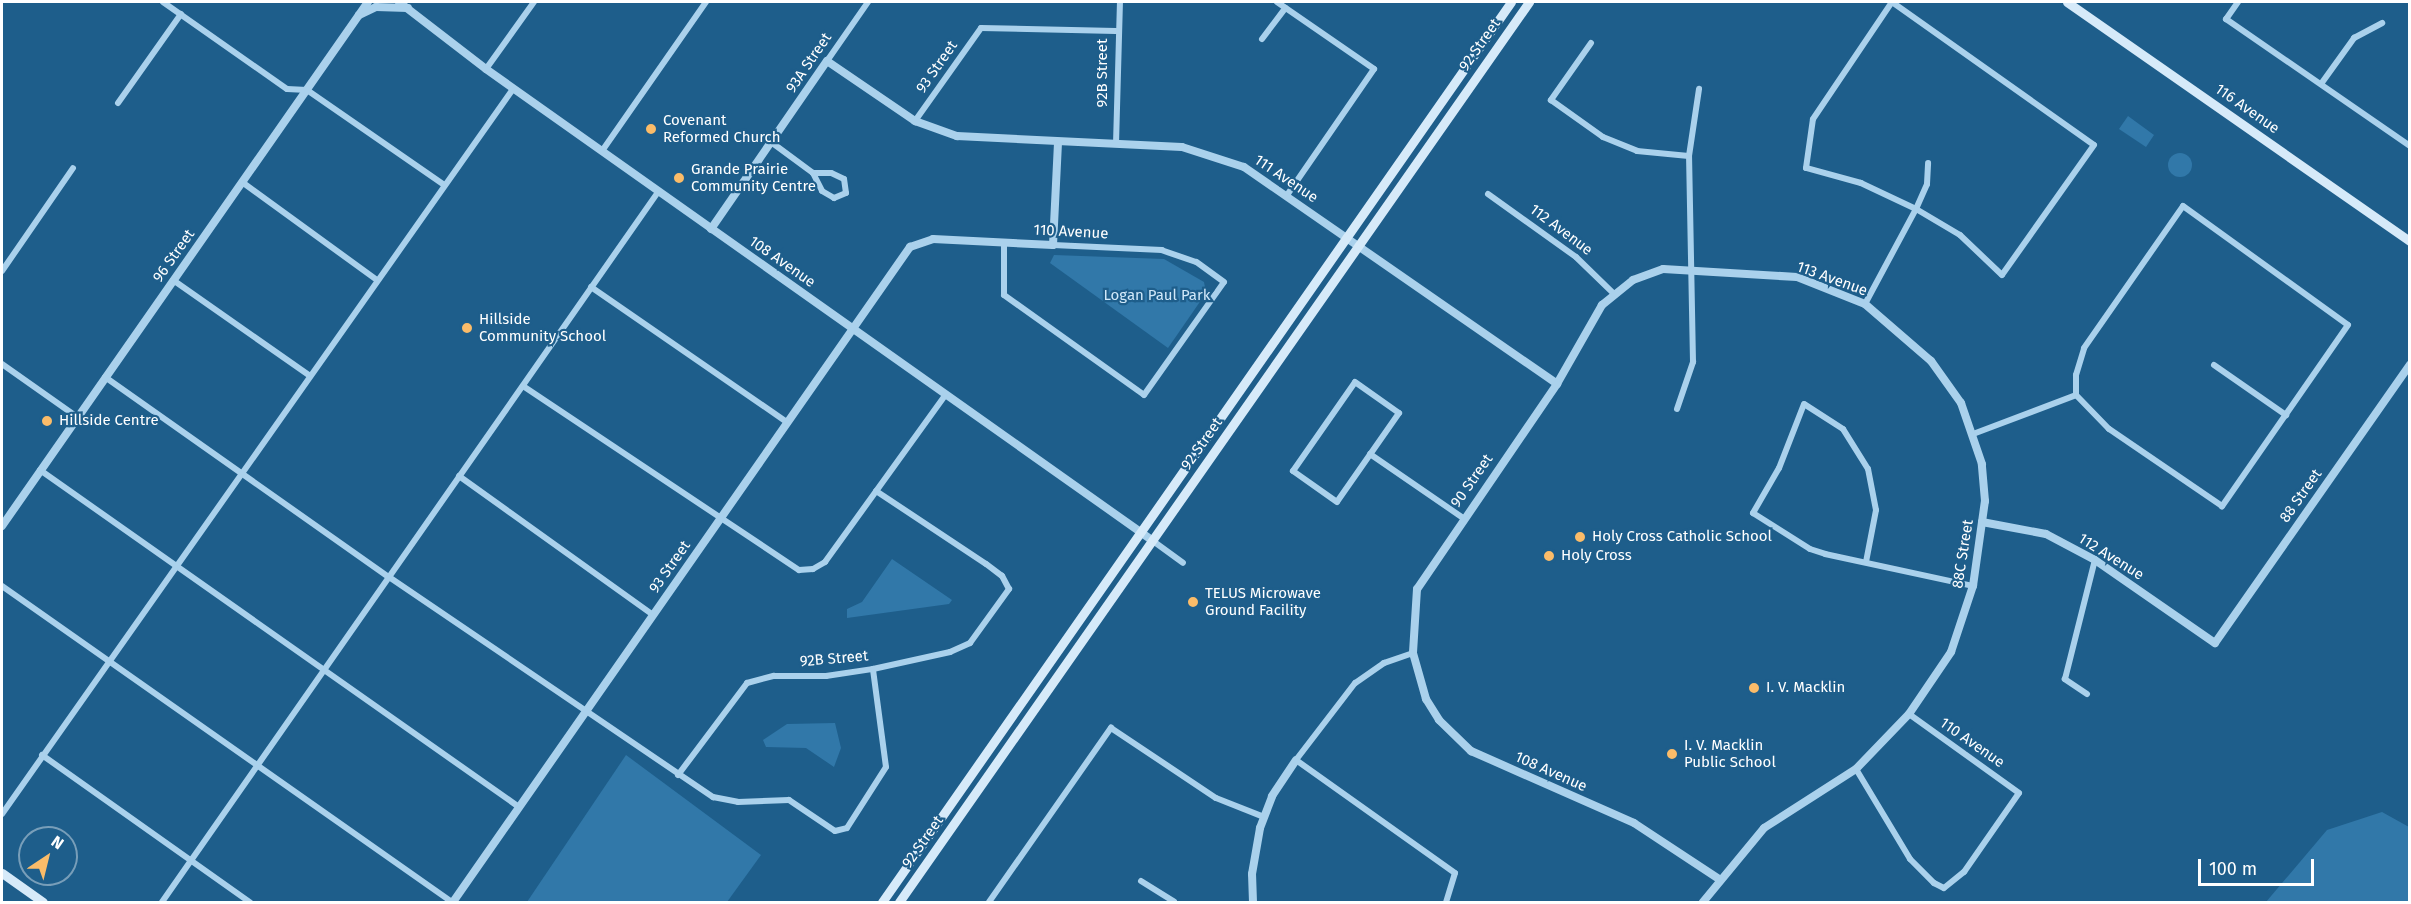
<!DOCTYPE html>
<html>
<head>
<meta charset="utf-8">
<style>
	body { margin:0 }
	#map { position:relative; width:2411px; height:904px; overflow:hidden; background:#1e5e8b; font-family:"Fira Sans",sans-serif }
	div>[style] { position:absolute }
	.green>* { inset:0; background:#3178a9 }
	.round { border-radius:50% }
	.minor>* { height:6px; margin:-3px; padding:0 3px; transform-origin:3px; border-radius:3px; background:#aad1ec }
	.tertiary>* { height:8px; margin:-4px; padding:0 4px; transform-origin:4px; border-radius:4px; background:#aad1ec }
	.secondary>* { height:9px; margin:-4.5px; padding:0 4.5px; transform-origin:4.5px; border-radius:4.5px; background:#d6eaf9 }
	.dots>* { width:16px; height:16px; translate:-50% -50%; box-sizing:border-box; border:3px solid #1e5e8b; border-radius:50% }
	span { translate:-50% -50%; white-space:nowrap; text-align:center; line-height:1.15; -webkit-text-stroke:4.5px #1e5e8b; paint-order:stroke }
	.street-label { font-size:15px; color:#fff }
	.poi-label { font-size:15px; color:#fff }
	.left { translate:0 -50%; text-align:left }
	.park-label { font-size:15px; color:#d0e8f9 }
	.frame { position:absolute; inset:0; border:3px solid #fff; pointer-events:none }
	.north { position:absolute; left:18px; top:826px; width:60px; height:60px; box-sizing:border-box; background:#1e5e8b; border:2px solid #789eb9; border-radius:50%; rotate:35deg; font-size:16px; font-weight:700; line-height:24px; text-align:center; color:#fff }
	.north::after { content:''; display:block; margin:auto; width:21px; height:27px; background:#fbbc69; clip-path:polygon(50% 0,100% 100%,50% 72%,0 100%) }
	.scale { position:absolute; left:2198px; top:859px; width:116px; height:27px; box-sizing:border-box; border:3px solid #fff; border-top:0; padding-left:8px; font-size:18px; line-height:21px; white-space:nowrap; color:#fff; -webkit-text-stroke:4px #1e5e8b; paint-order:stroke }
</style>
</head>
<body>
<div id="map">
	<div class="green">
		<i style="clip-path:polygon(2128px 116px,2154px 135px,2146px 147px,2119px 129px)"></i>
		<i class="round" style="left:2168px;top:153px;width:24px;height:24px"></i>
		<i style="clip-path:polygon(1054px 255px,1164px 259px,1204px 282px,1206px 293px,1168px 348px,1050px 263px)"></i>
		<i style="clip-path:polygon(892px 559px,952px 600px,949px 604px,847px 618px,847px 609px,862px 602px)"></i>
		<i style="clip-path:polygon(835px 723px,841px 748px,834px 767px,806px 748px,766px 747px,763px 740px,787px 724px)"></i>
		<i style="clip-path:polygon(626px 755px,761px 855px,727px 902px,527px 902px)"></i>
		<i style="clip-path:polygon(2382px 812px,2409px 827px,2409px 902px,2266px 902px,2327px 830px)"></i>
	</div>
	<div class="minor">
		<i style="left:163px;top:2px;width:151px;rotate:35.1deg"></i>
		<i style="left:287px;top:89px;width:20px;rotate:3deg"></i>
		<i style="left:307px;top:90px;width:167px;rotate:34.7deg"></i>
		<i style="left:1277px;top:2px;width:118px;rotate:34.6deg"></i>
		<i style="left:1374px;top:69px;width:153px;rotate:124.6deg"></i>
		<i style="left:1892px;top:2px;width:247px;rotate:35.3deg"></i>
		<i style="left:2094px;top:145px;width:159px;rotate:125.3deg"></i>
		<i style="left:2002px;top:275px;width:58px;rotate:-136.4deg"></i>
		<i style="left:1960px;top:235px;width:51px;rotate:-149.4deg"></i>
		<i style="left:1916px;top:209px;width:61px;rotate:-154.7deg"></i>
		<i style="left:1861px;top:183px;width:57px;rotate:-164.7deg"></i>
		<i style="left:1806px;top:168px;width:49px;rotate:-81.9deg"></i>
		<i style="left:1813px;top:119px;width:141px;rotate:-56deg"></i>
		<i style="left:2238px;top:2px;width:21px;rotate:125deg"></i>
		<i style="left:2226px;top:19px;width:224px;rotate:34.6deg"></i>
		<i style="left:1262px;top:39px;width:39px;rotate:-53deg"></i>
		<i style="left:1591px;top:43px;width:70px;rotate:125.1deg"></i>
		<i style="left:1551px;top:100px;width:64px;rotate:35.4deg"></i>
		<i style="left:1603px;top:137px;width:37px;rotate:22deg"></i>
		<i style="left:1637px;top:151px;width:52px;rotate:5.5deg"></i>
		<i style="left:827px;top:61px;width:72px;rotate:-55.2deg"></i>
		<i style="left:486px;top:69px;width:82px;rotate:-54.4deg"></i>
		<i style="left:2321px;top:84px;width:57px;rotate:-54.3deg"></i>
		<i style="left:2354px;top:38px;width:32px;rotate:-28deg"></i>
		<i style="left:118px;top:103px;width:109px;rotate:-54.7deg"></i>
		<i style="left:915px;top:121px;width:114px;rotate:-54.6deg"></i>
		<i style="left:981px;top:28px;width:135px;rotate:1.3deg"></i>
		<i style="left:771px;top:142px;width:52px;rotate:36.4deg"></i>
		<i style="left:813px;top:173px;width:20px;rotate:63deg"></i>
		<i style="left:822px;top:191px;width:14px;rotate:30deg"></i>
		<i style="left:834px;top:198px;width:13px;rotate:-23deg"></i>
		<i style="left:846px;top:193px;width:14px;rotate:-98deg"></i>
		<i style="left:844px;top:179px;width:14px;rotate:-155deg"></i>
		<i style="left:831px;top:173px;width:18px;rotate:180deg"></i>
		<i style="left:1116px;top:144px;width:142px;rotate:-88.4deg"></i>
		<i style="left:602px;top:151px;width:182px;rotate:-55.1deg"></i>
		<i style="left:242px;top:182px;width:167px;rotate:36deg"></i>
		<i style="left:1488px;top:194px;width:108px;rotate:35.6deg"></i>
		<i style="left:1576px;top:257px;width:53px;rotate:44.2deg"></i>
		<i style="left:2183px;top:206px;width:203px;rotate:35.8deg"></i>
		<i style="left:2348px;top:325px;width:221px;rotate:124.8deg"></i>
		<i style="left:2222px;top:506px;width:137px;rotate:-145.7deg"></i>
		<i style="left:2109px;top:429px;width:47px;rotate:-134.1deg"></i>
		<i style="left:2076px;top:395px;width:20px;rotate:-90deg"></i>
		<i style="left:2076px;top:375px;width:28px;rotate:-73deg"></i>
		<i style="left:2084px;top:348px;width:173px;rotate:-55.1deg"></i>
		<i style="left:1004px;top:242px;width:53px;rotate:90deg"></i>
		<i style="left:1004px;top:295px;width:172px;rotate:35.5deg"></i>
		<i style="left:1144px;top:395px;width:138px;rotate:-54.7deg"></i>
		<i style="left:1224px;top:282px;width:34px;rotate:-144deg"></i>
		<i style="left:1196px;top:262px;width:36px;rotate:-161deg"></i>
		<i style="left:1162px;top:250px;width:109px;rotate:-177.4deg"></i>
		<i style="left:2px;top:271px;width:125px;rotate:-55.4deg"></i>
		<i style="left:173px;top:280px;width:167px;rotate:35deg"></i>
		<i style="left:591px;top:287px;width:239px;rotate:34.6deg"></i>
		<i style="left:1865px;top:304px;width:108px;rotate:-61.8deg"></i>
		<i style="left:1916px;top:209px;width:27px;rotate:-66deg"></i>
		<i style="left:1927px;top:184px;width:21px;rotate:-87deg"></i>
		<i style="left:2px;top:364px;width:92px;rotate:35.2deg"></i>
		<i style="left:2214px;top:365px;width:88px;rotate:34.8deg"></i>
		<i style="left:105px;top:377px;width:347px;rotate:35.2deg"></i>
		<i style="left:389px;top:577px;width:392px;rotate:34.2deg"></i>
		<i style="left:713px;top:797px;width:25px;rotate:11deg"></i>
		<i style="left:738px;top:802px;width:51px;rotate:-2.2deg"></i>
		<i style="left:789px;top:800px;width:55px;rotate:34deg"></i>
		<i style="left:835px;top:831px;width:12px;rotate:-14deg"></i>
		<i style="left:847px;top:828px;width:72px;rotate:-57.4deg"></i>
		<i style="left:886px;top:767px;width:99px;rotate:-97.6deg"></i>
		<i style="left:1355px;top:382px;width:54px;rotate:35.2deg"></i>
		<i style="left:1399px;top:413px;width:108px;rotate:124.9deg"></i>
		<i style="left:1337px;top:502px;width:54px;rotate:-144.8deg"></i>
		<i style="left:1293px;top:471px;width:108px;rotate:-55.1deg"></i>
		<i style="left:523px;top:386px;width:332px;rotate:33.7deg"></i>
		<i style="left:799px;top:570px;width:14px;rotate:-4deg"></i>
		<i style="left:813px;top:569px;width:14px;rotate:-30deg"></i>
		<i style="left:825px;top:562px;width:207px;rotate:-54.2deg"></i>
		<i style="left:1677px;top:409px;width:50px;rotate:-71.2deg"></i>
		<i style="left:1693px;top:362px;width:206px;rotate:-91.1deg"></i>
		<i style="left:1689px;top:156px;width:68px;rotate:-81.5deg"></i>
		<i style="left:1973px;top:434px;width:110px;rotate:-20.7deg"></i>
		<i style="left:1370px;top:454px;width:113px;rotate:34.5deg"></i>
		<i style="left:40px;top:470px;width:586px;rotate:35.13deg"></i>
		<i style="left:459px;top:476px;width:239px;rotate:35.6deg"></i>
		<i style="left:1153px;top:541px;width:37px;rotate:36deg"></i>
		<i style="left:1866px;top:562px;width:53px;rotate:-79.1deg"></i>
		<i style="left:1876px;top:510px;width:42px;rotate:-101deg"></i>
		<i style="left:1868px;top:469px;width:47px;rotate:-122deg"></i>
		<i style="left:1843px;top:429px;width:46px;rotate:-147.3deg"></i>
		<i style="left:1804px;top:404px;width:69px;rotate:111.3deg"></i>
		<i style="left:1779px;top:468px;width:52px;rotate:120deg"></i>
		<i style="left:1753px;top:513px;width:67px;rotate:32.3deg"></i>
		<i style="left:1810px;top:549px;width:16px;rotate:18deg"></i>
		<i style="left:1825px;top:554px;width:151px;rotate:12.2deg"></i>
		<i style="left:2px;top:586px;width:550px;rotate:35.08deg"></i>
		<i style="left:1413px;top:653px;width:31px;rotate:161deg"></i>
		<i style="left:1384px;top:663px;width:35px;rotate:145deg"></i>
		<i style="left:1355px;top:683px;width:97px;rotate:127.5deg"></i>
		<i style="left:1296px;top:760px;width:195px;rotate:35.4deg"></i>
		<i style="left:1455px;top:873px;width:30px;rotate:107deg"></i>
		<i style="left:2087px;top:694px;width:27px;rotate:-146deg"></i>
		<i style="left:2065px;top:679px;width:123px;rotate:-75.9deg"></i>
		<i style="left:42px;top:755px;width:255px;rotate:35.3deg"></i>
		<i style="left:1856px;top:769px;width:105px;rotate:59deg"></i>
		<i style="left:1910px;top:859px;width:34px;rotate:45deg"></i>
		<i style="left:1934px;top:883px;width:11px;rotate:27deg"></i>
		<i style="left:1944px;top:888px;width:26px;rotate:-39deg"></i>
		<i style="left:1964px;top:872px;width:96px;rotate:-55.2deg"></i>
		<i style="left:2019px;top:793px;width:135px;rotate:-144.3deg"></i>
		<i style="left:678px;top:775px;width:115px;rotate:-53.1deg"></i>
		<i style="left:747px;top:683px;width:28px;rotate:-15deg"></i>
		<i style="left:774px;top:676px;width:52px"></i>
		<i style="left:826px;top:676px;width:48px;rotate:-8.5deg"></i>
		<i style="left:873px;top:669px;width:79px;rotate:-12.4deg"></i>
		<i style="left:950px;top:652px;width:22px;rotate:-24deg"></i>
		<i style="left:970px;top:643px;width:67px;rotate:-54.2deg"></i>
		<i style="left:1009px;top:589px;width:15px;rotate:-118deg"></i>
		<i style="left:1002px;top:576px;width:20px;rotate:-143deg"></i>
		<i style="left:986px;top:564px;width:132px;rotate:-146.4deg"></i>
		<i style="left:2px;top:814px;width:887px;rotate:-54.82deg"></i>
		<i style="left:1141px;top:881px;width:39px;rotate:32deg"></i>
		<i style="left:162px;top:902px;width:866px;rotate:-55.06deg"></i>
		<i style="left:989px;top:902px;width:213px;rotate:-55deg"></i>
		<i style="left:1111px;top:728px;width:126px;rotate:33.7deg"></i>
		<i style="left:1216px;top:798px;width:52px;rotate:21.6deg"></i>
	</div>
	<div class="tertiary">
		<i style="left:399px;top:2px;width:110px;rotate:37.6deg"></i>
		<i style="left:486px;top:69px;width:817px;rotate:35.28deg"></i>
		<i style="left:359px;top:15px;width:19px;rotate:-25deg"></i>
		<i style="left:376px;top:7px;width:32px;rotate:2deg"></i>
		<i style="left:711px;top:229px;width:204px;rotate:-55.4deg"></i>
		<i style="left:827px;top:61px;width:107px;rotate:34.3deg"></i>
		<i style="left:915px;top:121px;width:45px;rotate:19.7deg"></i>
		<i style="left:957px;top:136px;width:225px;rotate:2.8deg"></i>
		<i style="left:1182px;top:147px;width:65px;rotate:17.9deg"></i>
		<i style="left:1244px;top:167px;width:381px;rotate:34.7deg"></i>
		<i style="left:1982px;top:522px;width:65px;rotate:10.6deg"></i>
		<i style="left:2046px;top:534px;width:55px;rotate:28deg"></i>
		<i style="left:2095px;top:560px;width:146px;rotate:34.7deg"></i>
		<i style="left:2215px;top:643px;width:340px;rotate:-55deg"></i>
		<i style="left:2px;top:526px;width:639px;rotate:-55.07deg"></i>
		<i style="left:453px;top:902px;width:799px;rotate:-55.1deg"></i>
		<i style="left:910px;top:247px;width:24px;rotate:-19deg"></i>
		<i style="left:933px;top:239px;width:120px;rotate:2.9deg"></i>
		<i style="left:1053px;top:245px;width:103px;rotate:-87.2deg"></i>
		<i style="left:1253px;top:902px;width:28px;rotate:-92deg"></i>
		<i style="left:1252px;top:874px;width:47px;rotate:-80.1deg"></i>
		<i style="left:1260px;top:828px;width:34px;rotate:-69deg"></i>
		<i style="left:1272px;top:796px;width:43px;rotate:-56.3deg"></i>
		<i style="left:1703px;top:902px;width:96px;rotate:-50.5deg"></i>
		<i style="left:1764px;top:828px;width:109px;rotate:-32.7deg"></i>
		<i style="left:1856px;top:769px;width:76px;rotate:-46.1deg"></i>
		<i style="left:1909px;top:714px;width:75px;rotate:-55.9deg"></i>
		<i style="left:1951px;top:652px;width:70px;rotate:-71.6deg"></i>
		<i style="left:1973px;top:586px;width:86px;rotate:-82deg"></i>
		<i style="left:1985px;top:501px;width:37px;rotate:-95deg"></i>
		<i style="left:1982px;top:464px;width:65px;rotate:-109deg"></i>
		<i style="left:1961px;top:403px;width:52px;rotate:-125.5deg"></i>
		<i style="left:1931px;top:361px;width:87px;rotate:-139.2deg"></i>
		<i style="left:1865px;top:304px;width:73px;rotate:-158.3deg"></i>
		<i style="left:1797px;top:277px;width:134px;rotate:-176.6deg"></i>
		<i style="left:1663px;top:269px;width:32px;rotate:160deg"></i>
		<i style="left:1633px;top:280px;width:40px;rotate:141deg"></i>
		<i style="left:1602px;top:305px;width:91px;rotate:119.7deg"></i>
		<i style="left:1557px;top:384px;width:248px;rotate:124.3deg"></i>
		<i style="left:1417px;top:589px;width:64px;rotate:93.6deg"></i>
		<i style="left:1413px;top:653px;width:48px;rotate:74.2deg"></i>
		<i style="left:1426px;top:699px;width:25px;rotate:58deg"></i>
		<i style="left:1439px;top:720px;width:45px;rotate:44.1deg"></i>
		<i style="left:1471px;top:751px;width:178px;rotate:23.8deg"></i>
		<i style="left:1634px;top:823px;width:102px;rotate:33.4deg"></i>
	</div>
	<div class="secondary">
		<i style="left:2067px;top:2px;width:418px;rotate:34.9deg"></i>
		<i style="left:2px;top:873px;width:50px;rotate:35.3deg"></i>
		<i style="left:882px;top:902px;width:1098px;rotate:-55.05deg"></i>
		<i style="left:899px;top:902px;width:1099px;rotate:-55.01deg"></i>
	</div>
	<div class="dots">
		<i style="left:651px;top:129px;background:#fbbc69"></i>
		<i style="left:679px;top:178px;background:#fbbc69"></i>
		<i style="left:467px;top:328px;background:#fbbc69"></i>
		<i style="left:47px;top:421px;background:#fbbc69"></i>
		<i style="left:1580px;top:537px;background:#fbbc69"></i>
		<i style="left:1549px;top:556px;background:#fbbc69"></i>
		<i style="left:1193px;top:602px;background:#fbbc69"></i>
		<i style="left:1754px;top:688px;background:#fbbc69"></i>
		<i style="left:1672px;top:754px;background:#fbbc69"></i>
	</div>
	<div class="street-label">
		<span style="left:1480px;top:45px;rotate:-55deg">92 Street</span>
		<span style="left:809px;top:63px;rotate:-56deg">93A Street</span>
		<span style="left:937px;top:67px;rotate:-55deg">93 Street</span>
		<span style="left:1103px;top:73px;rotate:-90deg">92B Street</span>
		<span style="left:2247px;top:109px;rotate:35deg">116 Avenue</span>
		<span style="left:1286px;top:179px;rotate:34deg">111 Avenue</span>
		<span style="left:1561px;top:230px;rotate:37deg">112 Avenue</span>
		<span style="left:1071px;top:232px;rotate:3deg">110 Avenue</span>
		<span style="left:174px;top:256px;rotate:-55deg">96 Street</span>
		<span style="left:782px;top:262px;rotate:35deg">108 Avenue</span>
		<span style="left:1832px;top:279px;rotate:20deg">113 Avenue</span>
		<span style="left:1202px;top:444px;rotate:-55deg">92 Street</span>
		<span style="left:1472px;top:481px;rotate:-55deg">90 Street</span>
		<span style="left:2301px;top:496px;rotate:-55deg">88 Street</span>
		<span style="left:1963px;top:554px;rotate:-81deg">88C Street</span>
		<span style="left:2111px;top:557px;rotate:32deg">112 Avenue</span>
		<span style="left:670px;top:567px;rotate:-55deg">93 Street</span>
		<span style="left:834px;top:659px;rotate:-5deg">92B Street</span>
		<span style="left:1972px;top:743px;rotate:35deg">110 Avenue</span>
		<span style="left:1551px;top:772px;rotate:24deg">108 Avenue</span>
		<span style="left:923px;top:842px;rotate:-55deg">92 Street</span>
	</div>
	<div class="poi-label">
		<span class="left" style="left:663px;top:129px">Covenant<br>Reformed Church</span>
		<span class="left" style="left:691px;top:178px">Grande Prairie<br>Community Centre</span>
		<span class="left" style="left:479px;top:328px">Hillside<br>Community School</span>
		<span class="left" style="left:59px;top:421px">Hillside Centre</span>
		<span class="left" style="left:1592px;top:537px">Holy Cross Catholic School</span>
		<span class="left" style="left:1561px;top:556px">Holy Cross</span>
		<span class="left" style="left:1205px;top:602px">TELUS Microwave<br>Ground Facility</span>
		<span class="left" style="left:1766px;top:688px">I. V. Macklin</span>
		<span class="left" style="left:1684px;top:754px">I. V. Macklin<br>Public School</span>
	</div>
	<div class="park-label">
		<span style="left:1157px;top:296px">Logan Paul Park</span>
	</div>
	<div class="frame"></div>
	<div class="north">N</div>
	<div class="scale">100 m</div>
</div>
</body>
</html>
